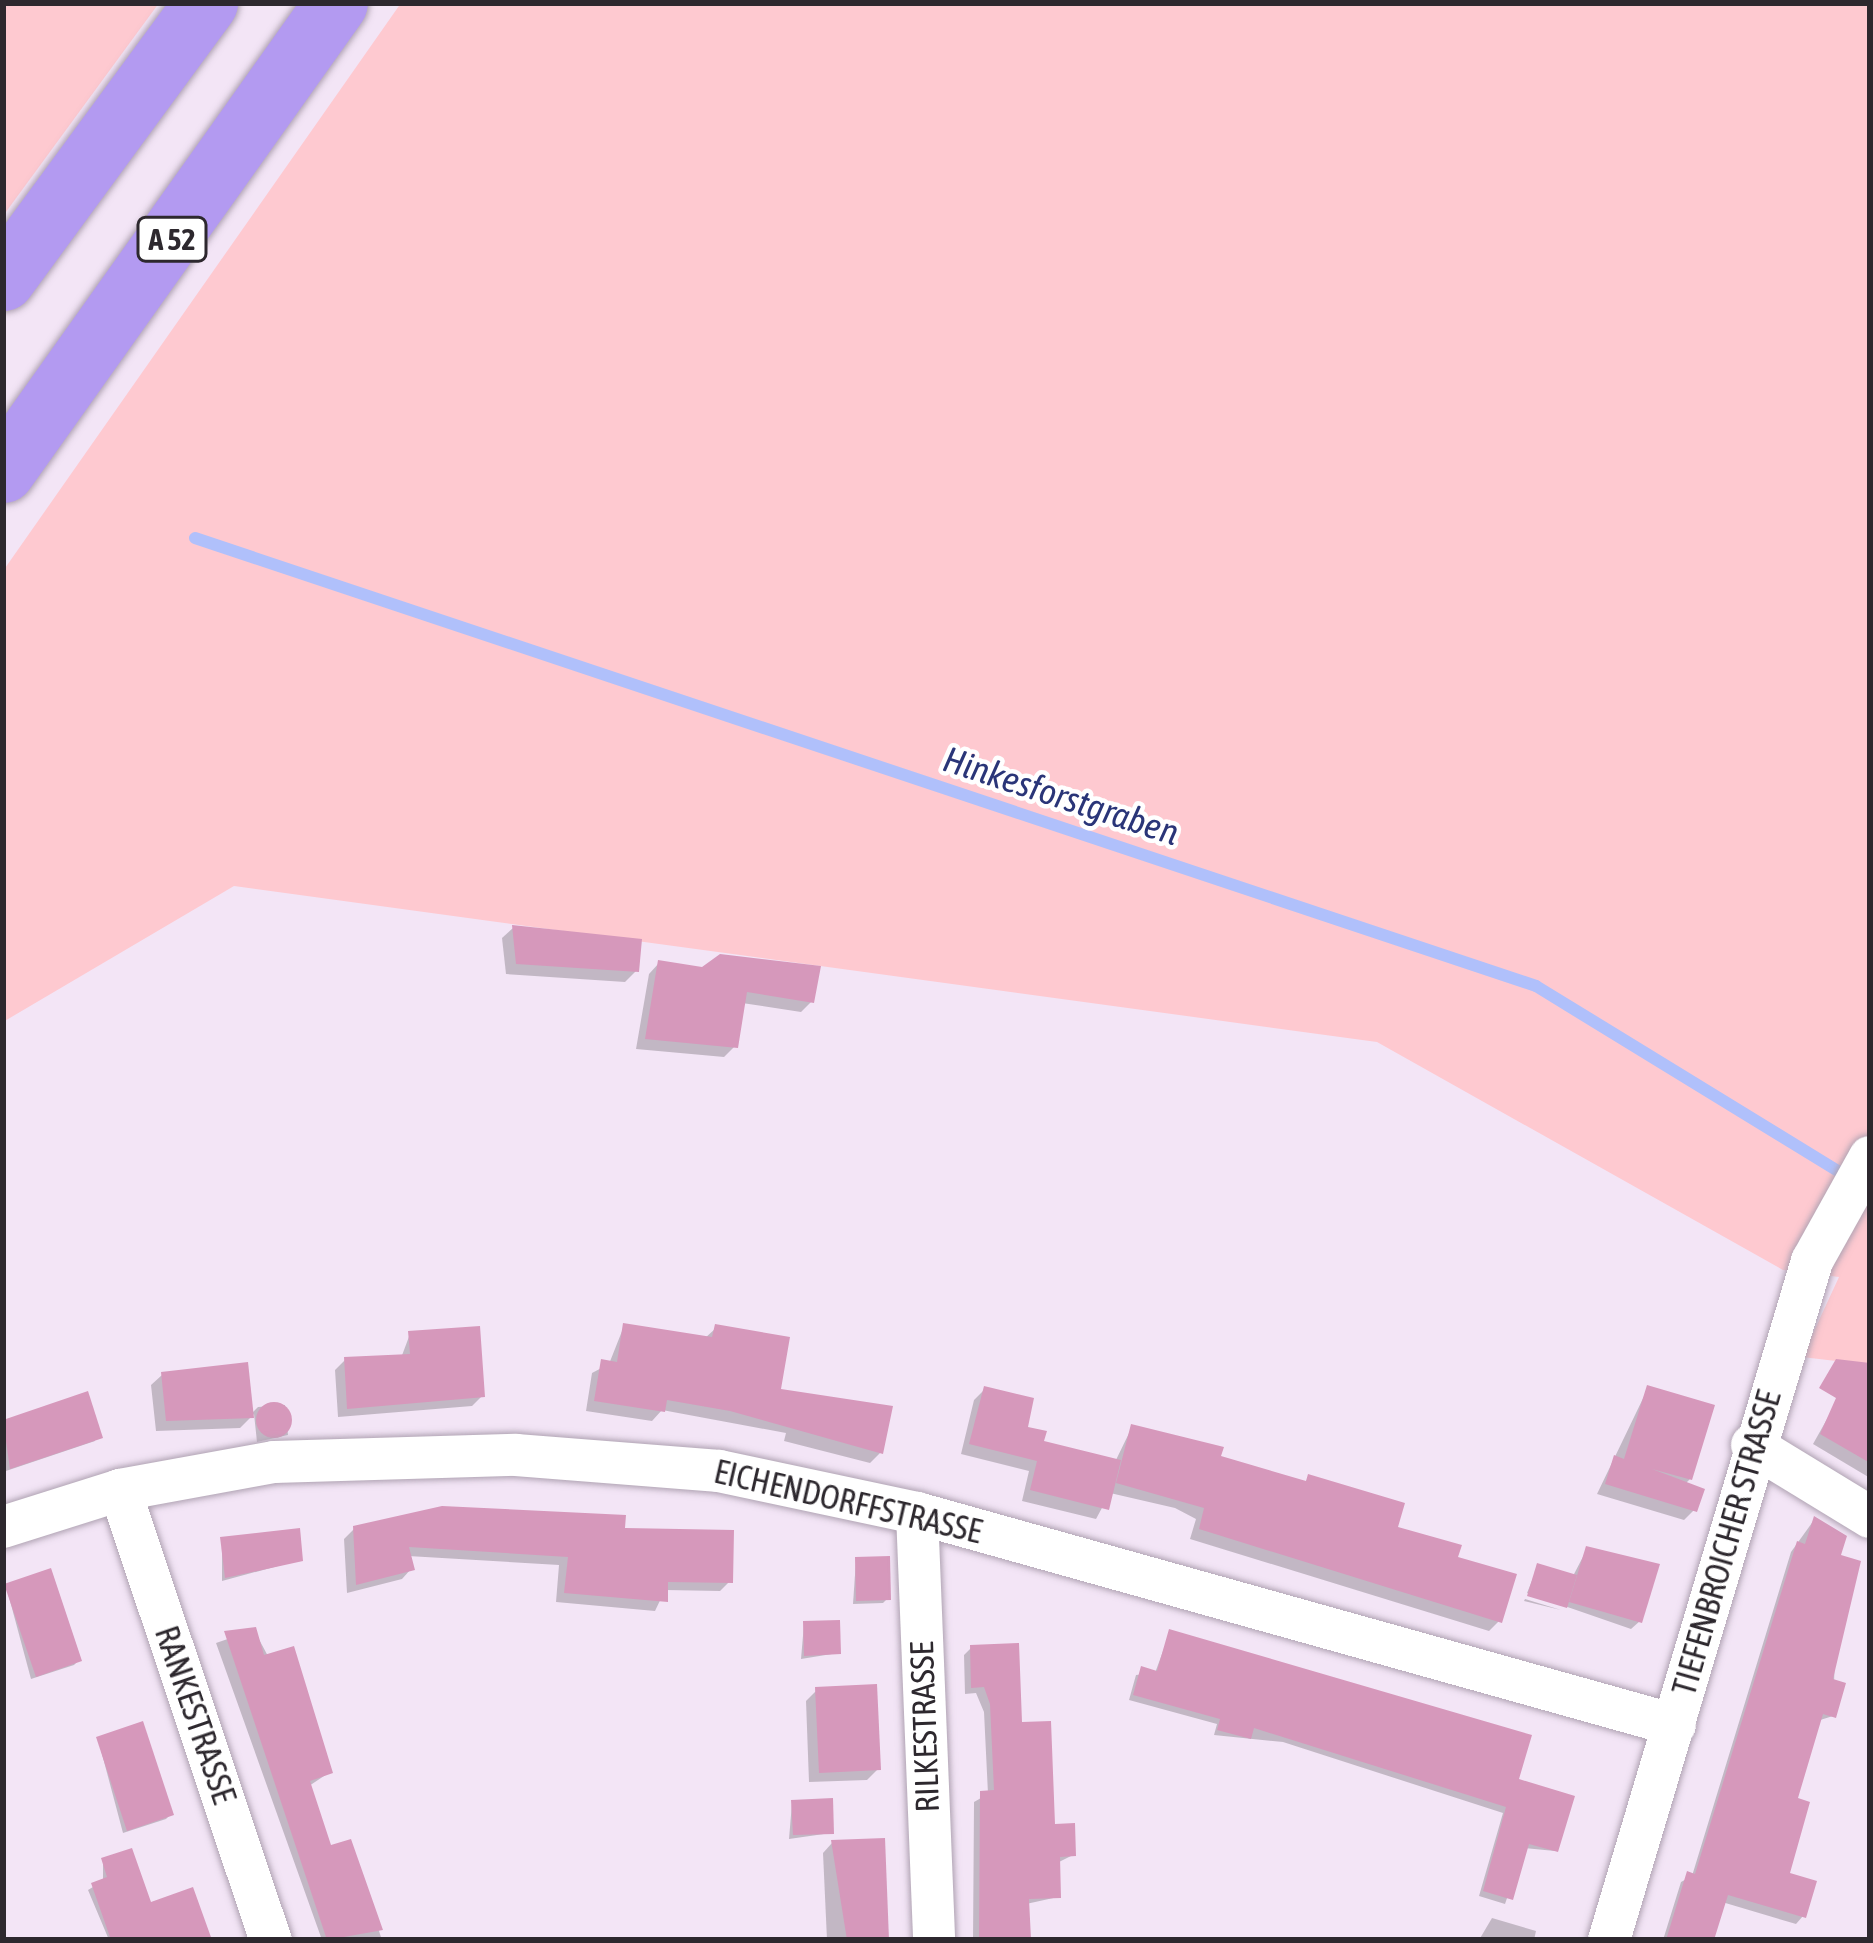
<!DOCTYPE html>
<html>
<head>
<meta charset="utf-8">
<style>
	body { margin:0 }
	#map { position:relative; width:1873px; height:1943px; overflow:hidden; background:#f3e5f6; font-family:"Asap Condensed",sans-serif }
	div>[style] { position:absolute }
	.green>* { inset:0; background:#fec9d0 }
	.shadow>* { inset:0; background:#0003 }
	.stream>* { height:12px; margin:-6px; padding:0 6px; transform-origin:6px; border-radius:6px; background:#b0c0fb }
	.building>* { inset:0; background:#d698bb }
	.round { border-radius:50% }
	.roads { filter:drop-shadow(0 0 3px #b0a3b3) drop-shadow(0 0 3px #b0a3b3) }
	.minor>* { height:42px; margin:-21px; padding:0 21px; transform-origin:21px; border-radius:21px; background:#fff }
	.highway>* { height:63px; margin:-31.5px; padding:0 31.5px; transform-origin:31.5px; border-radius:31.5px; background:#b39af1 }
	span { translate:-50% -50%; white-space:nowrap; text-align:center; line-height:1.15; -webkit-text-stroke:9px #fff; paint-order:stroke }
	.shield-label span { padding:3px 9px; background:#fff; border:3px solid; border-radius:9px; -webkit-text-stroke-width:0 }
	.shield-label { font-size:30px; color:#2d282e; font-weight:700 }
	.street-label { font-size:33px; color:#2d282e }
	.water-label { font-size:36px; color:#2a3578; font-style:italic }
	.frame { position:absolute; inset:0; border:6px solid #2d282e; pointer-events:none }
</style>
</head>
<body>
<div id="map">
	<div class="green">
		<i style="clip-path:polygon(3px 3px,159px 3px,3px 216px)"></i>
		<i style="clip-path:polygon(401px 3px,1870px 3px,1870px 1365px,1802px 1357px,1839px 1277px,1783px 1270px,1377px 1042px,234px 886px,3px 1022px,3px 571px)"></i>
	</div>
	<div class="shadow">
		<i style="clip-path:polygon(513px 928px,636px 971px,625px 982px,506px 974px,502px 938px)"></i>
		<i style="clip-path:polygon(659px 963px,812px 1001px,801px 1012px,742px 1003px,735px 1046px,724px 1057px,636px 1049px,649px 974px)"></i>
		<i style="clip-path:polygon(624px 1326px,704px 1339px,716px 1328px,778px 1392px,880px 1453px,870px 1463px,784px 1441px,786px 1433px,662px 1410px,652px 1421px,586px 1411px,592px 1373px,609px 1364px)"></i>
		<i style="clip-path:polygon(410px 1334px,482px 1396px,472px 1406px,338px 1417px,335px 1370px,345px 1360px,401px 1358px)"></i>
		<i style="clip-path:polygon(162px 1375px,250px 1415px,258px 1407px,285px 1405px,288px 1435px,257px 1442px,254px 1414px,240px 1428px,156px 1431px,151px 1385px)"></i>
		<i style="clip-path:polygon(1648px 1388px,1690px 1479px,1684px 1485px,1694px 1510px,1684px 1520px,1597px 1494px)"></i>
		<i style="clip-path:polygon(985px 1389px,1041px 1443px,1115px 1462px,1132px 1427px,1303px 1484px,1309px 1478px,1454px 1559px,1499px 1621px,1489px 1631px,1190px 1539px,1196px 1519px,1175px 1508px,1110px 1493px,1096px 1519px,1022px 1501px,1029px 1471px,961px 1454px,974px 1400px)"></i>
		<i style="clip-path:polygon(1844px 1389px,1870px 1404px,1870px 1478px,1813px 1444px)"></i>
		<i style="clip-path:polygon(86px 1395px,95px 1441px,3px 1472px,3px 1422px)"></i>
		<i style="clip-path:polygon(443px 1509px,623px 1518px,622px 1531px,730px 1581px,720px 1591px,665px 1590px,655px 1611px,556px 1602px,559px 1565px,408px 1556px,411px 1569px,402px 1579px,347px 1593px,344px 1539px,354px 1529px)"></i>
		<i style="clip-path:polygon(1814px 1520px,1838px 1556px,1833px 1716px,1817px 1721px,1794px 1800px,1786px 1875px,1803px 1916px,1796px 1924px,1722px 1902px,1710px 1940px,1663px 1940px,1681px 1882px,1692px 1876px,1791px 1552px)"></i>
		<i style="clip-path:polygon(222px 1540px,300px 1560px,222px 1581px)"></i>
		<i style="clip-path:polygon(1587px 1549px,1640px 1621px,1631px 1629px,1527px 1593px,1538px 1566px,1573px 1576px)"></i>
		<i style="clip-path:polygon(856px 1560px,888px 1598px,883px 1603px,853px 1604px)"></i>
		<i style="clip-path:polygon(6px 1586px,79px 1660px,74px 1665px,31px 1679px)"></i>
		<i style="clip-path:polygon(1525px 1599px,1561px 1610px,1524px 1601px)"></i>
		<i style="clip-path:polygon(804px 1624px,838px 1653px,801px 1659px)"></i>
		<i style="clip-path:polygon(254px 1630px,330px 1772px,309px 1786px,329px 1849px,349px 1842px,382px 1940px,322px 1940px,216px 1643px)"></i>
		<i style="clip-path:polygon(1170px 1632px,1515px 1781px,1555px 1851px,1524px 1848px,1505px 1904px,1479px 1896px,1503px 1813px,1283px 1742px,1214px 1735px,1217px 1724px,1129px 1700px,1136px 1675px,1155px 1673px)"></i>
		<i style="clip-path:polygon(971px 1648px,1019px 1725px,1052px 1827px,1073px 1855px,1057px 1863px,1058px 1897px,1026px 1904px,1026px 1940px,973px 1940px,974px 1802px,988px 1794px,984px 1712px,976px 1693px,965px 1694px,964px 1655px)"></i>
		<i style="clip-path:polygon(817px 1690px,878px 1769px,867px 1780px,809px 1782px,806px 1701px)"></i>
		<i style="clip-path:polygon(98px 1739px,171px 1814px,166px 1819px,123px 1833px)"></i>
		<i style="clip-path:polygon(792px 1803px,831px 1833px,789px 1839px)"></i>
		<i style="clip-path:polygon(832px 1843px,886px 1940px,827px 1940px,823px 1853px)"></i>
		<i style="clip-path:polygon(103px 1861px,149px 1906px,208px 1940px,109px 1940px,88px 1890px,103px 1881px)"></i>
		<i style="clip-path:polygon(1492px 1918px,1536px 1931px,1534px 1940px,1479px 1940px)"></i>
	</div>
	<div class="stream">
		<i style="left:195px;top:538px;width:1414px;rotate:18.47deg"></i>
		<i style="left:1536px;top:986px;width:367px;rotate:31.5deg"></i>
	</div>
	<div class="building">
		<i style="clip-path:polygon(512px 925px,642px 939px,639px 972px,516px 964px)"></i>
		<i style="clip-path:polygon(720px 954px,821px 966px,814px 1003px,747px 992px,738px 1048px,645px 1039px,658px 960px,702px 967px)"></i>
		<i style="clip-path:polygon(623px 1323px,712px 1337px,715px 1324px,790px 1337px,781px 1389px,893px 1406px,883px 1454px,730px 1411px,667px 1400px,665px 1412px,594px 1401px,601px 1359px,617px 1362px)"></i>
		<i style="clip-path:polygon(480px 1326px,485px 1397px,347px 1409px,344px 1357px,410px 1354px,408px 1331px)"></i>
		<i style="clip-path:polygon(1836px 1359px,1870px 1363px,1870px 1463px,1820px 1434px,1836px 1398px,1819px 1388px)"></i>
		<i style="clip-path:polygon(248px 1362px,254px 1418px,166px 1421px,161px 1372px)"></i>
		<i style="clip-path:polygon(1647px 1385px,1715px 1405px,1692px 1480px,1652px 1469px,1705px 1489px,1697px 1512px,1605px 1484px,1614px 1455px,1624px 1459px)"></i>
		<i style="clip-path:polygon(984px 1386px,1034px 1398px,1028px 1427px,1047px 1431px,1044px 1441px,1121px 1460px,1109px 1510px,1030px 1490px,1037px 1461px,969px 1444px)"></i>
		<i style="clip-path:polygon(88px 1391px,103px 1438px,10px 1469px,3px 1420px)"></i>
		<i class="round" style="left:256px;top:1402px;width:36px;height:36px"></i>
		<i style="clip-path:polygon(1131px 1424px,1224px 1447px,1221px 1456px,1306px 1481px,1308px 1474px,1405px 1503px,1398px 1527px,1462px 1545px,1458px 1557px,1517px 1574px,1502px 1623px,1199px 1529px,1204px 1508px,1116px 1483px)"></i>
		<i style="clip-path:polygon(442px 1506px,626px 1515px,625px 1528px,734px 1530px,733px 1583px,668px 1582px,668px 1602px,564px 1593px,568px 1557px,409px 1547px,415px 1570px,356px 1585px,353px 1526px)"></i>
		<i style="clip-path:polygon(1814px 1516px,1847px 1536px,1841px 1555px,1861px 1561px,1833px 1679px,1846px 1683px,1836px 1718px,1823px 1714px,1798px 1798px,1810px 1802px,1790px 1873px,1817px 1881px,1806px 1918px,1728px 1895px,1714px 1940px,1666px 1940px,1687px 1871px,1695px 1874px,1797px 1541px,1805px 1544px)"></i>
		<i style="clip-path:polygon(300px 1528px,303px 1561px,225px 1578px,220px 1537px)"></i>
		<i style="clip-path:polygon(1586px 1546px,1660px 1564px,1642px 1623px,1569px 1602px)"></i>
		<i style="clip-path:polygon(890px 1556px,891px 1600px,856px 1601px,855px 1557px)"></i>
		<i style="clip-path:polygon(1537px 1563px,1577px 1575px,1567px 1608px,1527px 1596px)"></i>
		<i style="clip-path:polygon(51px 1568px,82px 1661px,36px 1677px,4px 1584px)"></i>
		<i style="clip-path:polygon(840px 1620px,841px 1654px,804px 1656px,803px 1621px)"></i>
		<i style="clip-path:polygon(256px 1627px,264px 1655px,294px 1646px,333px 1773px,310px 1781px,331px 1845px,351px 1839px,383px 1930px,327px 1940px,224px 1631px)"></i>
		<i style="clip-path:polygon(1169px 1629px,1532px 1735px,1519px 1779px,1575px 1796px,1558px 1852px,1529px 1844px,1513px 1900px,1483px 1891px,1506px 1807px,1254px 1728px,1251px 1739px,1217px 1730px,1220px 1719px,1133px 1695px,1141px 1666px,1157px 1671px)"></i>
		<i style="clip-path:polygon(1019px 1643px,1022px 1722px,1051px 1721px,1055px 1824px,1075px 1823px,1076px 1856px,1060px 1857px,1061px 1898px,1029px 1899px,1031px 1939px,979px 1940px,980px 1791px,994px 1790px,990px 1704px,984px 1687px,971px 1688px,970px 1645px)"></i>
		<i style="clip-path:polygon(877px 1684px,881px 1770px,819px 1773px,815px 1687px)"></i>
		<i style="clip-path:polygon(143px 1721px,174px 1815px,127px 1831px,96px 1737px)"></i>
		<i style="clip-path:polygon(833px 1798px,834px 1834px,793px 1835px,791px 1800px)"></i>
		<i style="clip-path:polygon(885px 1838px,889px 1940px,847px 1940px,831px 1840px)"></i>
		<i style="clip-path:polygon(132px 1848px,151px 1902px,193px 1887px,212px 1940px,111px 1940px,91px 1883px,107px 1877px,101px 1858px)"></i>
	</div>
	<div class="roads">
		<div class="minor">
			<i style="left:1752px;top:1445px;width:138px;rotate:31.4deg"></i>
			<i style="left:120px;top:1490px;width:475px;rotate:71.5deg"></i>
			<i style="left:917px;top:1513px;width:427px;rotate:87.7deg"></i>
			<i style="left:3px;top:1527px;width:123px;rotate:-17.5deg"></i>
			<i style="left:120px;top:1490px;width:157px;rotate:-10.3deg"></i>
			<i style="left:274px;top:1462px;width:242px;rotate:-1.7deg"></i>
			<i style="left:516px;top:1455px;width:204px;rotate:4.5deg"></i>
			<i style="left:719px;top:1471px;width:202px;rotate:12deg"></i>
			<i style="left:917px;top:1513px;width:787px;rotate:15.63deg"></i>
			<i style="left:1609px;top:1940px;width:709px;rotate:-73.35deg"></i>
			<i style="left:1812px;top:1261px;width:119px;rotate:-60.9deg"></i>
		</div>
		<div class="highway">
			<i style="left:3px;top:279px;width:343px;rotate:-53.7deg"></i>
			<i style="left:3px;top:471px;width:574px;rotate:-54.57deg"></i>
		</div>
	</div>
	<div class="shield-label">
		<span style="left:172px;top:239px">A 52</span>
	</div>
	<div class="street-label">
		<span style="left:848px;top:1502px;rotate:13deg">EICHENDORFFSTRASSE</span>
		<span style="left:1727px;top:1543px;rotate:-74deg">TIEFENBROICHER STRASSE</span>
		<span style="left:195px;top:1715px;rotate:71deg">RANKESTRASSE</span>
		<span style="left:925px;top:1727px;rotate:-92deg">RILKESTRASSE</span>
	</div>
	<div class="water-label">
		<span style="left:1061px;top:796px;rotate:18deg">Hinkesforstgraben</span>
	</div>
	<div class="frame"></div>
</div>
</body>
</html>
